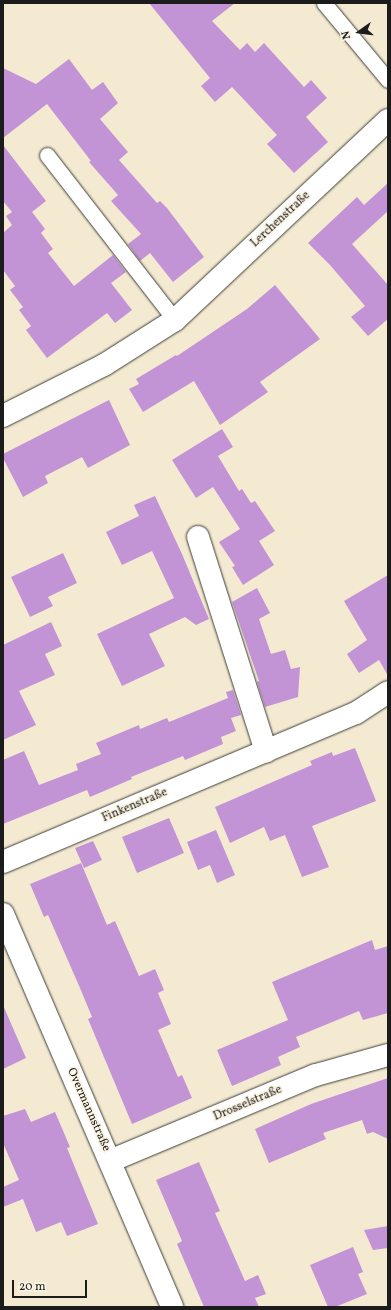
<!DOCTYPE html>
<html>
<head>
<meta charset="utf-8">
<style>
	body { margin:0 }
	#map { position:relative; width:391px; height:1310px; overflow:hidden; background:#f4ead1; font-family:Vollkorn,serif }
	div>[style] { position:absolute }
	.building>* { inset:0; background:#c294d6 }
	.roads { filter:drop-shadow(0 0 1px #3c3b37) drop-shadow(0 0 1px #3c3b37) }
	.service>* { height:15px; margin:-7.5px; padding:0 7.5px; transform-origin:7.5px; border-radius:7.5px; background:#fff }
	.minor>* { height:22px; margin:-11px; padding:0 11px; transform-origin:11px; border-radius:11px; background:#fff }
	span { translate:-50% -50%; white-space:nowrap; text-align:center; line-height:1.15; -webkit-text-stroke:3.5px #fcf5e5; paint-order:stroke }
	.street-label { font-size:12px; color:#1c1c1c }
	.frame { position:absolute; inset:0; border:4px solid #1c1c1c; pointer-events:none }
	.north { position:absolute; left:339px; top:12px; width:40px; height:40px; -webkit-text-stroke:3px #fcf5e5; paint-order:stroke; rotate:256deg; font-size:11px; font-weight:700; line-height:16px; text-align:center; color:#1c1c1c }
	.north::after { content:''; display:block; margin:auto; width:14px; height:18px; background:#1c1c1c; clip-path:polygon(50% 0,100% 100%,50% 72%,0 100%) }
	.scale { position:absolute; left:12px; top:1280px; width:75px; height:18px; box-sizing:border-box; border:2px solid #1c1c1c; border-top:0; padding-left:5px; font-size:12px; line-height:14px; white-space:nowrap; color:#1c1c1c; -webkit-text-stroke:3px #fcf5e5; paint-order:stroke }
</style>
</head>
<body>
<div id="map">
	<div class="building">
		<i style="clip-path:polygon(149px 3px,235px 3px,212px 21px,240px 50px,247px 43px,255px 52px,264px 43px,304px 87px,311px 80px,327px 98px,306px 117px,328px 142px,294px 173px,267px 144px,277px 135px,232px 87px,215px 102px,201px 86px,210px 78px)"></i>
		<i style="clip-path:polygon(69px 59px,92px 90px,103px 82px,118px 103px,100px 119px,128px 152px,119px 160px,157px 203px,160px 201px,167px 208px,204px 257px,173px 282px,150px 253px,140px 261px,128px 244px,141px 234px,111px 201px,118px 195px,89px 162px,91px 161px,47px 104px,3px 138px,3px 68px,36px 84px)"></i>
		<i style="clip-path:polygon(3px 145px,46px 201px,32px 212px,45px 229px,41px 233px,53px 249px,48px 253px,74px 286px,113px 255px,126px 272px,111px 283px,132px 310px,115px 323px,107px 313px,47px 358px,26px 330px,31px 326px,19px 310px,23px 307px,10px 290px,15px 286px,3px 270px,3px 233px,12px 225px,6px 216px,12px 212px,3px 201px)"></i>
		<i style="clip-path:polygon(388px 183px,388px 211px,352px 244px,388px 285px,388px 319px,368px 336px,351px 317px,365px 306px,330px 265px,308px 243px,357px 197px,364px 205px)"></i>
		<i style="clip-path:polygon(275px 285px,320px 339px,260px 382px,268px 392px,220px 425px,194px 381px,143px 412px,129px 389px,139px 384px,136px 379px,176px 355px,177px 356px,247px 309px)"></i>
		<i style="clip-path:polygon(109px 400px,130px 445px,88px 468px,82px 457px,45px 476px,48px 483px,23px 497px,3px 458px,3px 454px)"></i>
		<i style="clip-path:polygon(222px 429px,233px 447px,218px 456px,239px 491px,242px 489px,251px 503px,255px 501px,275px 531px,259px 541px,274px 565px,243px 585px,232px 567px,235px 566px,219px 542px,240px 529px,213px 487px,196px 498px,172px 460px)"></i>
		<i style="clip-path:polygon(155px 496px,182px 554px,209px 619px,196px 625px,185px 617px,149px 634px,165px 666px,122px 686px,97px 634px,174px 598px,152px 551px,122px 565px,106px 532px,139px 516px,134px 505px)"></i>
		<i style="clip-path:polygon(63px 553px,77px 583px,48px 597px,53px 606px,30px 617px,11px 577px)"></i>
		<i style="clip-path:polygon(388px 575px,388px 676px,379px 660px,359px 673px,347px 654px,367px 640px,344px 601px)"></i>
		<i style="clip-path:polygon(257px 588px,270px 613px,259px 619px,271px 654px,285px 650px,291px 669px,300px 667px,298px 697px,265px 707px,257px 682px,259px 681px,232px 602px)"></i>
		<i style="clip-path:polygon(51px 622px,62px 646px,45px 654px,55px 675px,19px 691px,36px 725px,3px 740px,3px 645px)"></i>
		<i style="clip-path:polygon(233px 690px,241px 715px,231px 718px,236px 731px,221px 737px,223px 744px,185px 760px,183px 756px,131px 777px,132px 779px,90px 797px,87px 790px,3px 824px,3px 760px,24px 751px,39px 785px,78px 770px,76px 764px,101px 754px,96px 743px,139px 725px,140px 729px,167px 718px,169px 722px,228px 698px,226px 692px)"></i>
		<i style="clip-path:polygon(355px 748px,376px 801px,312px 826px,329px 867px,302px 877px,285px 835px,270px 841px,264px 827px,230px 843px,215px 807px,312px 765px,310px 761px,332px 752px,333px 756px)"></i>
		<i style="clip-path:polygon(169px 818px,184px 853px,137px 873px,122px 837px)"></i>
		<i style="clip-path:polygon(216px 830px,235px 875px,217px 883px,210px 865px,198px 870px,187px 842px)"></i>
		<i style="clip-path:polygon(93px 841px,102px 860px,84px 868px,75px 848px)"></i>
		<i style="clip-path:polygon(81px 863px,107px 925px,115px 921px,139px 976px,155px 969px,164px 990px,158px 993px,171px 1024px,158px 1030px,178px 1077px,182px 1075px,192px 1098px,132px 1124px,88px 1019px,92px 1017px,80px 988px,48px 915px,44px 917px,30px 884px)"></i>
		<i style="clip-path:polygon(372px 940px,375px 950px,388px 946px,388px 1013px,363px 1020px,359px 1011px,296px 1037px,300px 1047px,278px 1057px,281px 1065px,232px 1086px,217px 1050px,288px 1020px,272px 982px)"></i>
		<i style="clip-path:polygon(3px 1005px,26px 1058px,3px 1069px)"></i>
		<i style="clip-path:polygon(388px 1078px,388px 1139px,373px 1132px,367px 1134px,362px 1120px,323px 1133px,326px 1139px,269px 1163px,255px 1129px,311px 1104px)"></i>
		<i style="clip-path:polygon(25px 1109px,31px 1122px,55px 1112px,70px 1147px,67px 1148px,98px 1224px,67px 1236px,61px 1222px,36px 1232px,23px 1199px,3px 1207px,3px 1187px,19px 1180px,3px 1143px,3px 1116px)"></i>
		<i style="clip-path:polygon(199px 1162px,220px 1211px,215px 1213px,245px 1281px,258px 1275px,266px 1294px,255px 1298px,259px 1307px,204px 1307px,177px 1244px,182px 1241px,156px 1180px)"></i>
		<i style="clip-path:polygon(388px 1226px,388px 1248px,373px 1250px,364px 1230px)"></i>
		<i style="clip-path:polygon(353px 1247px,363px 1272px,358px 1274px,367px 1294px,335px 1307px,328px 1307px,310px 1265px)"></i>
	</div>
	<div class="roads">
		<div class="service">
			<i style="left:324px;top:3px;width:100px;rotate:50.3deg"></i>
			<i style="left:47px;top:155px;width:209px;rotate:52.2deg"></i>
		</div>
		<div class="minor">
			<i style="left:3px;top:416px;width:113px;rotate:-26.8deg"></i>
			<i style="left:104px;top:365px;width:84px;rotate:-32.4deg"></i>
			<i style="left:175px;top:320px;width:292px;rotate:-43.2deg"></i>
			<i style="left:198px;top:537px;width:225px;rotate:72.4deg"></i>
			<i style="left:3px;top:862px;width:383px;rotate:-22.9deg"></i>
			<i style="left:356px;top:713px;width:38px;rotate:-33deg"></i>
			<i style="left:3px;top:914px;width:428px;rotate:66.7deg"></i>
			<i style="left:110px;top:1161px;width:223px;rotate:-22.7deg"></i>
			<i style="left:316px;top:1075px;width:75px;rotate:-15.5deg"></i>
		</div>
	</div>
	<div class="street-label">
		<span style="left:281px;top:220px;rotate:-43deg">Lerchenstraße</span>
		<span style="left:135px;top:806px;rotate:-23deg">Finkenstraße</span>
		<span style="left:248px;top:1104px;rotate:-23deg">Drosselstraße</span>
		<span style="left:88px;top:1110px;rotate:66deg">Overmannstraße</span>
	</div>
	<div class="frame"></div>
	<div class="north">N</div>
	<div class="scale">20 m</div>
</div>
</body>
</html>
